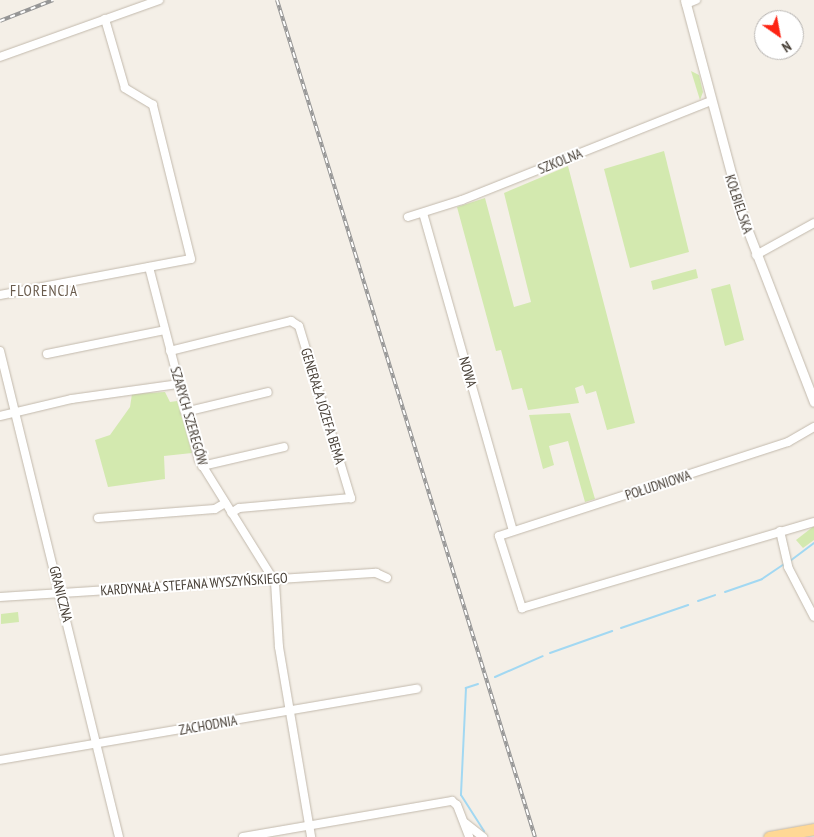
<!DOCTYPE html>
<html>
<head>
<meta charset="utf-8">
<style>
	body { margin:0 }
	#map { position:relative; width:814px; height:837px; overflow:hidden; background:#f4efe7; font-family:"PT Sans Narrow",sans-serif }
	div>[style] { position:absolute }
	.green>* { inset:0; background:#d3e9af }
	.stream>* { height:2px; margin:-1px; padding:0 1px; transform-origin:1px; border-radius:1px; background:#a2d8f2 }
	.roads { filter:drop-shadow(0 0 1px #c2b9ac) drop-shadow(0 0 1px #c2b9ac) }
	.minor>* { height:8px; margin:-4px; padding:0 4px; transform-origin:4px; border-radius:4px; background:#fff }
	.tertiary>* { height:9px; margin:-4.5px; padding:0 4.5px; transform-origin:4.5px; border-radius:4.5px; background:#fff }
	.primary>* { height:11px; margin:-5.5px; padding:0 5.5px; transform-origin:5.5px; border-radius:5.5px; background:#ffd895 }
	.rail>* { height:4px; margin-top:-2px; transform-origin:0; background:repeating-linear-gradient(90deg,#fff 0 5.5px,#969696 0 11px); box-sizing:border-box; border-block:1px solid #969696 }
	span { translate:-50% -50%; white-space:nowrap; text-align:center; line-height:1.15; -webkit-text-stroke:4px #fff; paint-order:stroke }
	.street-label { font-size:14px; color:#473f36 }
	.neighbourhood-label { font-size:15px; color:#6a5c4d; letter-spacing:1px }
	.north { position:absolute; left:754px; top:10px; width:50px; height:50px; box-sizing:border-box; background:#fff; border:1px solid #b5b2af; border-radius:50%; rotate:147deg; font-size:14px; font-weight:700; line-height:20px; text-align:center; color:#473f36 }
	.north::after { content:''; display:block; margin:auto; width:18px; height:22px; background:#fd2414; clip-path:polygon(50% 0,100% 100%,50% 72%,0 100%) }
</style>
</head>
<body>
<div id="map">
	<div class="green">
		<i style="clip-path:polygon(691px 71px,699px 75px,703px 92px,700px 100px)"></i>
		<i style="clip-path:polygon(664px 151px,689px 252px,630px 268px,604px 169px)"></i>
		<i style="clip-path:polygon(568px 166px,635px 423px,607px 430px,596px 391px,586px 394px,583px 385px,575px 388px,579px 403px,528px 410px,522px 388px,512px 390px,501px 350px,496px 351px,457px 207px,485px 198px,514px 307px,531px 302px,504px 193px)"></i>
		<i style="clip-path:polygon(696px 269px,698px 278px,653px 290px,651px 281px)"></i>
		<i style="clip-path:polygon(730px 284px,744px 340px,725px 346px,711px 289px)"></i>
		<i style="clip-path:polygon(165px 392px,170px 402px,177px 401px,192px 453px,164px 456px,165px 479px,108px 487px,95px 440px,110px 435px,130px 407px,132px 394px)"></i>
		<i style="clip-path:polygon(570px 413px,595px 499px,585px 502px,568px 441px,549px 446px,554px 465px,543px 469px,529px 415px)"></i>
		<i style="clip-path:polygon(814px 526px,814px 540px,803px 548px,796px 540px)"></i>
		<i style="clip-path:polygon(18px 612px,19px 622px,1px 624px,1px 614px)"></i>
	</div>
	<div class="stream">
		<i style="left:790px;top:561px;width:30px;rotate:-37deg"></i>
		<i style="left:725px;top:592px;width:39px;rotate:-19deg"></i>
		<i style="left:762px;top:579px;width:29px;rotate:-34deg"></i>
		<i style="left:698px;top:601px;width:18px;rotate:-19deg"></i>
		<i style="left:621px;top:628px;width:71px;rotate:-18.9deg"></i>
		<i style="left:550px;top:653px;width:66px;rotate:-19.5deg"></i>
		<i style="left:495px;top:677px;width:52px;rotate:-23.6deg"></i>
		<i style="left:478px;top:684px;width:13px;rotate:162deg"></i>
		<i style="left:466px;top:688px;width:107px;rotate:92.7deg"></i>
		<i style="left:461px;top:795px;width:43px;rotate:57.4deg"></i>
	</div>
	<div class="roads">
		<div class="minor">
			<i style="left:686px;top:4px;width:11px;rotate:-22deg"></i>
			<i style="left:0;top:57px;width:169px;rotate:-19.7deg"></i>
			<i style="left:423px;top:213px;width:330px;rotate:74.2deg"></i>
			<i style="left:408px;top:217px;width:57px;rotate:-17.5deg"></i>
			<i style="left:462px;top:200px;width:268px;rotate:-21.7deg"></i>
			<i style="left:756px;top:255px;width:66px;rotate:-28.9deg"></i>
			<i style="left:149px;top:267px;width:199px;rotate:75.5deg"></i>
			<i style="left:199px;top:460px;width:144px;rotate:58.1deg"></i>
			<i style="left:275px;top:582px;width:65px;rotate:86.5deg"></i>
			<i style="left:279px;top:647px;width:193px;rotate:80.4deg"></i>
			<i style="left:0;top:295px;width:194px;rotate:-10.7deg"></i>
			<i style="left:191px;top:259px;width:159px;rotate:-103.9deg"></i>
			<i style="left:153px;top:105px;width:33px;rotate:-149deg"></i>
			<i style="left:125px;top:88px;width:72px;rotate:-106.2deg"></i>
			<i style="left:0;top:351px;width:500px;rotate:76.24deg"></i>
			<i style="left:170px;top:351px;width:125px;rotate:-13.9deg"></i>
			<i style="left:291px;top:321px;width:9px;rotate:32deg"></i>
			<i style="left:299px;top:326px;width:180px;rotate:73.2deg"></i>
			<i style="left:351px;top:498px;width:112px;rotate:174.9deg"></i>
			<i style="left:239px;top:508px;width:9px;rotate:148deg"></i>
			<i style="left:47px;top:354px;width:120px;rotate:-11.5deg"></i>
			<i style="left:185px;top:412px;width:85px;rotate:-13.5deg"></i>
			<i style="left:0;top:416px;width:74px;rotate:-13.3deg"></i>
			<i style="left:72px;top:399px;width:108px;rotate:-8deg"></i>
			<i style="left:814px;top:427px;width:30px;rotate:150deg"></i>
			<i style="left:788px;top:442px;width:304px;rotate:162deg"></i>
			<i style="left:499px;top:536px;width:76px;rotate:72.3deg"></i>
			<i style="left:522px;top:608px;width:304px;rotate:-16.4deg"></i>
			<i style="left:202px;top:466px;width:84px;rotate:-13deg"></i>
			<i style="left:98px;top:518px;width:117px;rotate:-4.4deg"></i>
			<i style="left:215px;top:509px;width:12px;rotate:-31deg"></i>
			<i style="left:780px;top:531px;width:37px;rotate:77deg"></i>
			<i style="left:788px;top:567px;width:56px;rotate:62.5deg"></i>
			<i style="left:0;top:597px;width:377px;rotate:-3.7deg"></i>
			<i style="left:376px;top:573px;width:12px;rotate:24deg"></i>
			<i style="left:0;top:760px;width:423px;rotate:-9.7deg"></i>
			<i style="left:465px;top:823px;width:23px;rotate:38deg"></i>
			<i style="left:243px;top:837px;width:212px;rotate:-9.8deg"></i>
			<i style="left:452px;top:801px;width:6px;rotate:39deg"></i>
			<i style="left:457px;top:805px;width:34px;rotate:69deg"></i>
		</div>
		<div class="tertiary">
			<i style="left:685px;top:0;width:226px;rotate:75.1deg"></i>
			<i style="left:743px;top:218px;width:197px;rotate:68.9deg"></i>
		</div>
		<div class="primary">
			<i style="left:769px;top:837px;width:46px;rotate:-10.1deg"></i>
		</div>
	</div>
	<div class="rail">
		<i style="left:277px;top:0;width:876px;rotate:72.87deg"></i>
		<i style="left:0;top:21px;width:57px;rotate:-21.6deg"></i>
	</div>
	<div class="street-label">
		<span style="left:560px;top:161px;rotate:-22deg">SZKOLNA</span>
		<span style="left:739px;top:204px;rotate:72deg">KOŁBIELSKA</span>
		<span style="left:468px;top:372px;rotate:74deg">NOWA</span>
		<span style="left:323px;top:406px;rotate:73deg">GENERAŁA JÓZEFA BEMA</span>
		<span style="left:189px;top:416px;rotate:74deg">SZARYCH SZEREGÓW</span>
		<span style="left:658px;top:485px;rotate:-18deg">POŁUDNIOWA</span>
		<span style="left:194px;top:584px;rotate:-4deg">KARDYNAŁA STEFANA WYSZYŃSKIEGO</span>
		<span style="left:61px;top:594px;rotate:76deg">GRANICZNA</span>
		<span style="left:208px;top:725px;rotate:-10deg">ZACHODNIA</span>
	</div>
	<div class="neighbourhood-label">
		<span style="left:44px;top:291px">FLORENCJA</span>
	</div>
	<div class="north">N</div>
</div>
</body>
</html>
